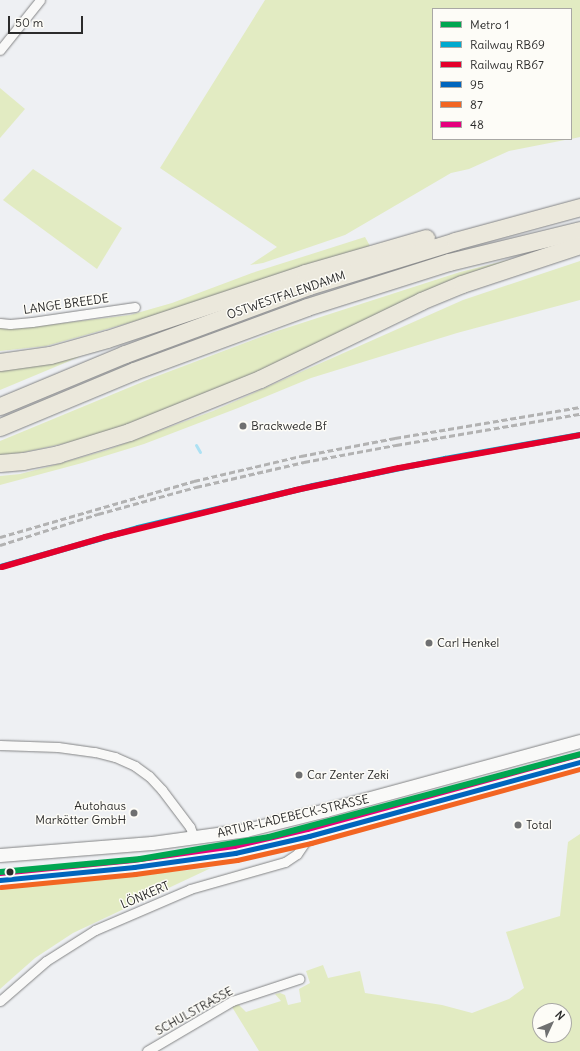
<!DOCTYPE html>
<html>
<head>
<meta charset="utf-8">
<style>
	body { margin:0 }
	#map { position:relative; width:580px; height:1051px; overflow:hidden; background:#eef0f3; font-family:Delius,sans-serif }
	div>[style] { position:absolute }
	.green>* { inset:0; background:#e2ebc2 }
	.stream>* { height:3px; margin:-1.5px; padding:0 1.5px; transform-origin:1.5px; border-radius:1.5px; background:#ade1f3 }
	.roads { filter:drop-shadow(0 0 1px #838485) drop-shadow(0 0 1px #838485) }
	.street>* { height:9px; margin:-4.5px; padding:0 4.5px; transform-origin:4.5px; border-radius:4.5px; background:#f9f9f8 }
	.secondary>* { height:13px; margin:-6.5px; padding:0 6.5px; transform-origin:6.5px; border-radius:6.5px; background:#f9f9f8 }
	.highway>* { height:17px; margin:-8.5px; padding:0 8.5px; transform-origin:8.5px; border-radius:8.5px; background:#ebe8dc }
	.rail>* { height:3px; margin-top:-1.5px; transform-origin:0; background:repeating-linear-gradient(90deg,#b2b2b2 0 6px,transparent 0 9px) }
	.bus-1>* { height:5px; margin:-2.5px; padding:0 2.5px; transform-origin:2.5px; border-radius:2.5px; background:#0065bd }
	.bus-2>* { height:5px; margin:-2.5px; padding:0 2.5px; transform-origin:2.5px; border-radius:2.5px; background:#f26522 }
	.bus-3>* { height:5px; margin:-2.5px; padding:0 2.5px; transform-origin:2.5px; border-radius:2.5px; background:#e5007d }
	.rail-1>* { height:6px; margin:-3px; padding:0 3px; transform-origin:3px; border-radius:3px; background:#00a9ce }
	.rail-2>* { height:6px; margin:-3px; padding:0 3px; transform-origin:3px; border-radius:3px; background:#e4002b }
	.metro-1>* { height:6px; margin:-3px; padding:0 3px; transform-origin:3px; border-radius:3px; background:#00a651 }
	.dots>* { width:11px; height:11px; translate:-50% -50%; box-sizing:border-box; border:2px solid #fdfcf7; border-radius:50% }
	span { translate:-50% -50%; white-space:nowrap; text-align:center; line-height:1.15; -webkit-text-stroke:3px #fdfcf7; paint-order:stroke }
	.street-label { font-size:12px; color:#2b2b2b }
	.poi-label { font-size:12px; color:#2b2b2b }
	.left { translate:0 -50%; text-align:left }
	.right { translate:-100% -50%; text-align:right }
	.legend { position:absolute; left:432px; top:8px; width:140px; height:132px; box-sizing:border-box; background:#fdfcf7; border:1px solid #a9a8a5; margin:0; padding:5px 7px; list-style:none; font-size:12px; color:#2b2b2b }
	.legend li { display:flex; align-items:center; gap:8px; height:20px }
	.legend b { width:20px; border:1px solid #a9a8a5 }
	.north { position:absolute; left:532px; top:1003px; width:40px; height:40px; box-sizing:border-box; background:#fdfcf7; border:1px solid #a9a8a5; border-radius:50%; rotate:46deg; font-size:11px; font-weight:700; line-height:16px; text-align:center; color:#2b2b2b }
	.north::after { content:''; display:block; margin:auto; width:14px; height:18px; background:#6f7071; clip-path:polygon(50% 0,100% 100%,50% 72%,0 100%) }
	.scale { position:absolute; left:8px; top:16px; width:75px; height:18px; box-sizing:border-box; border:2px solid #2b2b2b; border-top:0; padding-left:5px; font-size:12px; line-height:14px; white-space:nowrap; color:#2b2b2b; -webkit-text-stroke:3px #fdfcf7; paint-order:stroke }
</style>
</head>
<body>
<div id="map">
	<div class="green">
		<i style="clip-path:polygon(265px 0,580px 0,580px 137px,571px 139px,571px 9px,433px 9px,433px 139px,570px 139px,509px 151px,469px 169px,451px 173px,345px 235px,263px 263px,250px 265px,277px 247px,160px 168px)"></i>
		<i style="clip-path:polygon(0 88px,25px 109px,0 138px)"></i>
		<i style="clip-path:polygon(33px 169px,122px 228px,97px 269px,3px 200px)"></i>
		<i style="clip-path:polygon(365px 237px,370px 246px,132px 322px,46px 346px,0 351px,0 328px,22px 328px,130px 315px,172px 303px,252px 273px)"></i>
		<i style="clip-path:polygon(516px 258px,292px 360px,94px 437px,20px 453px,0 455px,0 441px,152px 378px,274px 332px,460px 272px)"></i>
		<i style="clip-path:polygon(580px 261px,580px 300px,457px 333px,311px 378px,238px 408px,144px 444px,82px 463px,0 485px,0 476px,20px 474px,51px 466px,107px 450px,213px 411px,463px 300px)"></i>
		<i style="clip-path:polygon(78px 355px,79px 357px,0 390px,0 366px)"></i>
		<i style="clip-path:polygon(evenodd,580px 834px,580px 1051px,259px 1051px,232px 1007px,238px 1004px,246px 1012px,281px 1001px,275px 994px,280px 993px,285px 995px,288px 1005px,301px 1002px,299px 989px,310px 983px,306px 971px,323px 965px,328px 978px,360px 971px,365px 993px,442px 1005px,472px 1013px,509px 999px,524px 988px,506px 932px,560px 916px,568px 842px,580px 834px,540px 1011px,564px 1011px,564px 1035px,540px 1035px,540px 1011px)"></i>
		<i style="clip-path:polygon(211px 868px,73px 933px,35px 958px,0 989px,0 888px)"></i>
	</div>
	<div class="stream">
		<i style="left:196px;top:445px;width:8px;rotate:60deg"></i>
	</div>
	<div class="roads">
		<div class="street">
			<i style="left:0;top:50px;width:64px;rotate:-51.3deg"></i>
			<i style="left:0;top:323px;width:10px;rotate:6deg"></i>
			<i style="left:10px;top:324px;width:22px;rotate:-5deg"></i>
			<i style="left:32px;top:322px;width:104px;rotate:-8.3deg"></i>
			<i style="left:0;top:745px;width:58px;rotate:2deg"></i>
			<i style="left:58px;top:747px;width:37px;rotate:8deg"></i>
			<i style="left:95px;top:752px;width:21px;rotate:14deg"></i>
			<i style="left:115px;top:757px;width:22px;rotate:24deg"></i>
			<i style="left:135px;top:766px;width:17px;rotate:36deg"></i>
			<i style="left:149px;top:776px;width:19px;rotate:47deg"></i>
			<i style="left:162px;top:790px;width:46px;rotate:52.9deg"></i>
			<i style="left:190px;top:827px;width:12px;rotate:70deg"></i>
			<i style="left:0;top:1001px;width:61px;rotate:-41deg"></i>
			<i style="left:46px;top:961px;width:58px;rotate:-32.3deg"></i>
			<i style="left:95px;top:930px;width:103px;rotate:-23.3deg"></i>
			<i style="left:190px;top:889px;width:99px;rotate:-15.9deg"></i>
			<i style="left:285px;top:862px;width:14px;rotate:-34deg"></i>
			<i style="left:297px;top:854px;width:22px;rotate:-56deg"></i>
			<i style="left:147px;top:1051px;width:99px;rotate:-30.5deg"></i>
			<i style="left:232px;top:1001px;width:71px;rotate:-18.2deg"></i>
		</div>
		<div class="secondary">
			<i style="left:0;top:855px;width:152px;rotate:-4.5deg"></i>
			<i style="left:152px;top:843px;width:95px;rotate:-7.9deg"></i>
			<i style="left:246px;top:830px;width:82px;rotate:-14deg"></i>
			<i style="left:326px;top:810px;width:263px;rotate:-15.2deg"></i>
			<i style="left:0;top:880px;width:135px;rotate:-5.5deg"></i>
			<i style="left:134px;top:867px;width:102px;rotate:-7.9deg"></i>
			<i style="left:235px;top:853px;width:76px;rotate:-12.9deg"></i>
			<i style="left:309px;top:836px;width:281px;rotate:-15.3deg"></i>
		</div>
		<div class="highway">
			<i style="left:0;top:362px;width:50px;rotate:-8deg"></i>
			<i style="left:50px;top:355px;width:59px;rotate:-15.7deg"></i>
			<i style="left:107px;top:339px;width:209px;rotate:-18.4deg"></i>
			<i style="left:305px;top:273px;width:126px;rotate:-16.1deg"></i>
			<i style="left:0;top:406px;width:135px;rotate:-22.6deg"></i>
			<i style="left:125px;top:354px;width:196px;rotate:-20.3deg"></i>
			<i style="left:309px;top:286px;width:153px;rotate:-17.1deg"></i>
			<i style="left:455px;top:241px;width:130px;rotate:-15.2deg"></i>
			<i style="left:0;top:427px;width:145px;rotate:-22.7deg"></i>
			<i style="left:134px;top:371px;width:184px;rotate:-20.3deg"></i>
			<i style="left:307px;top:307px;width:149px;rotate:-17.6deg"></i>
			<i style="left:449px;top:262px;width:135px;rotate:-13.7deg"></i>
			<i style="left:0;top:463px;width:23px;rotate:-5deg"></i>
			<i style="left:23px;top:461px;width:36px;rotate:-11deg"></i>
			<i style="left:58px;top:454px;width:74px;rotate:-17.2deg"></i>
			<i style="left:129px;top:432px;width:141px;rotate:-22deg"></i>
			<i style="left:260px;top:379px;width:179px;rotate:-25.8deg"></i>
			<i style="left:421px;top:301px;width:44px;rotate:-22.5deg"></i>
			<i style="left:462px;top:284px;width:124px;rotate:-18.3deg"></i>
		</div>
	</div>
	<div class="rail">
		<i style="left:0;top:537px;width:202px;rotate:-16.1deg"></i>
		<i style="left:194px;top:481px;width:110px;rotate:-13.2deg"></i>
		<i style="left:301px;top:456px;width:96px;rotate:-10.8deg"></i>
		<i style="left:395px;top:438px;width:188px;rotate:-9.5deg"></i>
		<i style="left:0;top:545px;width:103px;rotate:-17.6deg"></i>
		<i style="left:98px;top:514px;width:102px;rotate:-15.4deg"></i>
		<i style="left:196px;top:487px;width:111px;rotate:-13deg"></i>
		<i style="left:304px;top:462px;width:94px;rotate:-10.5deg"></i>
		<i style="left:396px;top:445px;width:187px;rotate:-9.6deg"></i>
	</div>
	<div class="bus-1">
		<i style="left:0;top:880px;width:135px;rotate:-5.5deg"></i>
		<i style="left:134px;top:867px;width:102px;rotate:-7.9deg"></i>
		<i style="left:235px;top:853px;width:76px;rotate:-12.9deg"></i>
		<i style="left:309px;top:836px;width:281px;rotate:-15.3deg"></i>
	</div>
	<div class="bus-2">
		<i style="left:1px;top:887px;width:135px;rotate:-5.5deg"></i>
		<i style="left:135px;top:874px;width:103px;rotate:-7.8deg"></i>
		<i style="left:237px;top:860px;width:76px;rotate:-12.9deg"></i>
		<i style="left:311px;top:843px;width:279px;rotate:-15.4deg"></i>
	</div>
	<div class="bus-3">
		<i style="left:0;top:873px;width:134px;rotate:-5.6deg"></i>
		<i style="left:133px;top:860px;width:102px;rotate:-7.9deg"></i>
		<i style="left:234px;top:846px;width:75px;rotate:-13.1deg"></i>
		<i style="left:307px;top:829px;width:281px;rotate:-15.3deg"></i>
	</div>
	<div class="rail-1">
		<i style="left:0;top:567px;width:143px;rotate:-15.8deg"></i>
		<i style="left:138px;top:528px;width:180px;rotate:-13.5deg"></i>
		<i style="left:313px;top:486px;width:135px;rotate:-11.6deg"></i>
		<i style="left:445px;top:459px;width:137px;rotate:-10.1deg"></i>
	</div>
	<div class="rail-2">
		<i style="left:2px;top:567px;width:107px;rotate:-16.2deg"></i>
		<i style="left:105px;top:537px;width:197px;rotate:-13.8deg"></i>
		<i style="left:296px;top:490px;width:105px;rotate:-12.1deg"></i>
		<i style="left:399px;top:468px;width:184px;rotate:-10.3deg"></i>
	</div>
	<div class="metro-1">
		<i style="left:0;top:872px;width:141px;rotate:-5.3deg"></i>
		<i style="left:140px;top:859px;width:131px;rotate:-9.7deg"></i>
		<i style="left:269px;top:837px;width:322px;rotate:-14.9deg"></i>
	</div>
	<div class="dots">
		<i style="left:243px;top:426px;background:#6f7071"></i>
		<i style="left:429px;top:643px;background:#6f7071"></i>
		<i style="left:299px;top:775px;background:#6f7071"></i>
		<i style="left:134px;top:813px;background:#6f7071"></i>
		<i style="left:518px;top:825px;background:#6f7071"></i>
		<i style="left:10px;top:872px;background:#2b2b2b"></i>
	</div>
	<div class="street-label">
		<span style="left:286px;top:295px;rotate:-19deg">OSTWESTFALENDAMM</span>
		<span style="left:66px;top:304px;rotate:-8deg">LANGE BREEDE</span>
		<span style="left:293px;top:816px;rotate:-13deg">ARTUR-LADEBECK-STRASSE</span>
		<span style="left:145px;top:895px;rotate:-23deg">LÖNKERT</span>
		<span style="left:194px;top:1011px;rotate:-29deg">SCHULSTRASSE</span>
	</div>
	<div class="poi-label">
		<span class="left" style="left:251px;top:426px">Brackwede Bf</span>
		<span class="left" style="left:437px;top:643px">Carl Henkel</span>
		<span class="left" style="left:307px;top:775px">Car Zenter Zeki</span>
		<span class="right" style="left:126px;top:813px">Autohaus<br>Markötter GmbH</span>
		<span class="left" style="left:526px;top:825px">Total</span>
	</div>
	<ul class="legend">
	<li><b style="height:5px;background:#00a651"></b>Metro 1</li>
	<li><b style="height:5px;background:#00a9ce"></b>Railway RB69</li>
	<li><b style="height:5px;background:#e4002b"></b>Railway RB67</li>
	<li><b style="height:5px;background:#0065bd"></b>95</li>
	<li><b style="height:5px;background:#f26522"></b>87</li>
	<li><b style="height:5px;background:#e5007d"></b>48</li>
	</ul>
	<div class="north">N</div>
	<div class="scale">50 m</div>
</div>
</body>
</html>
